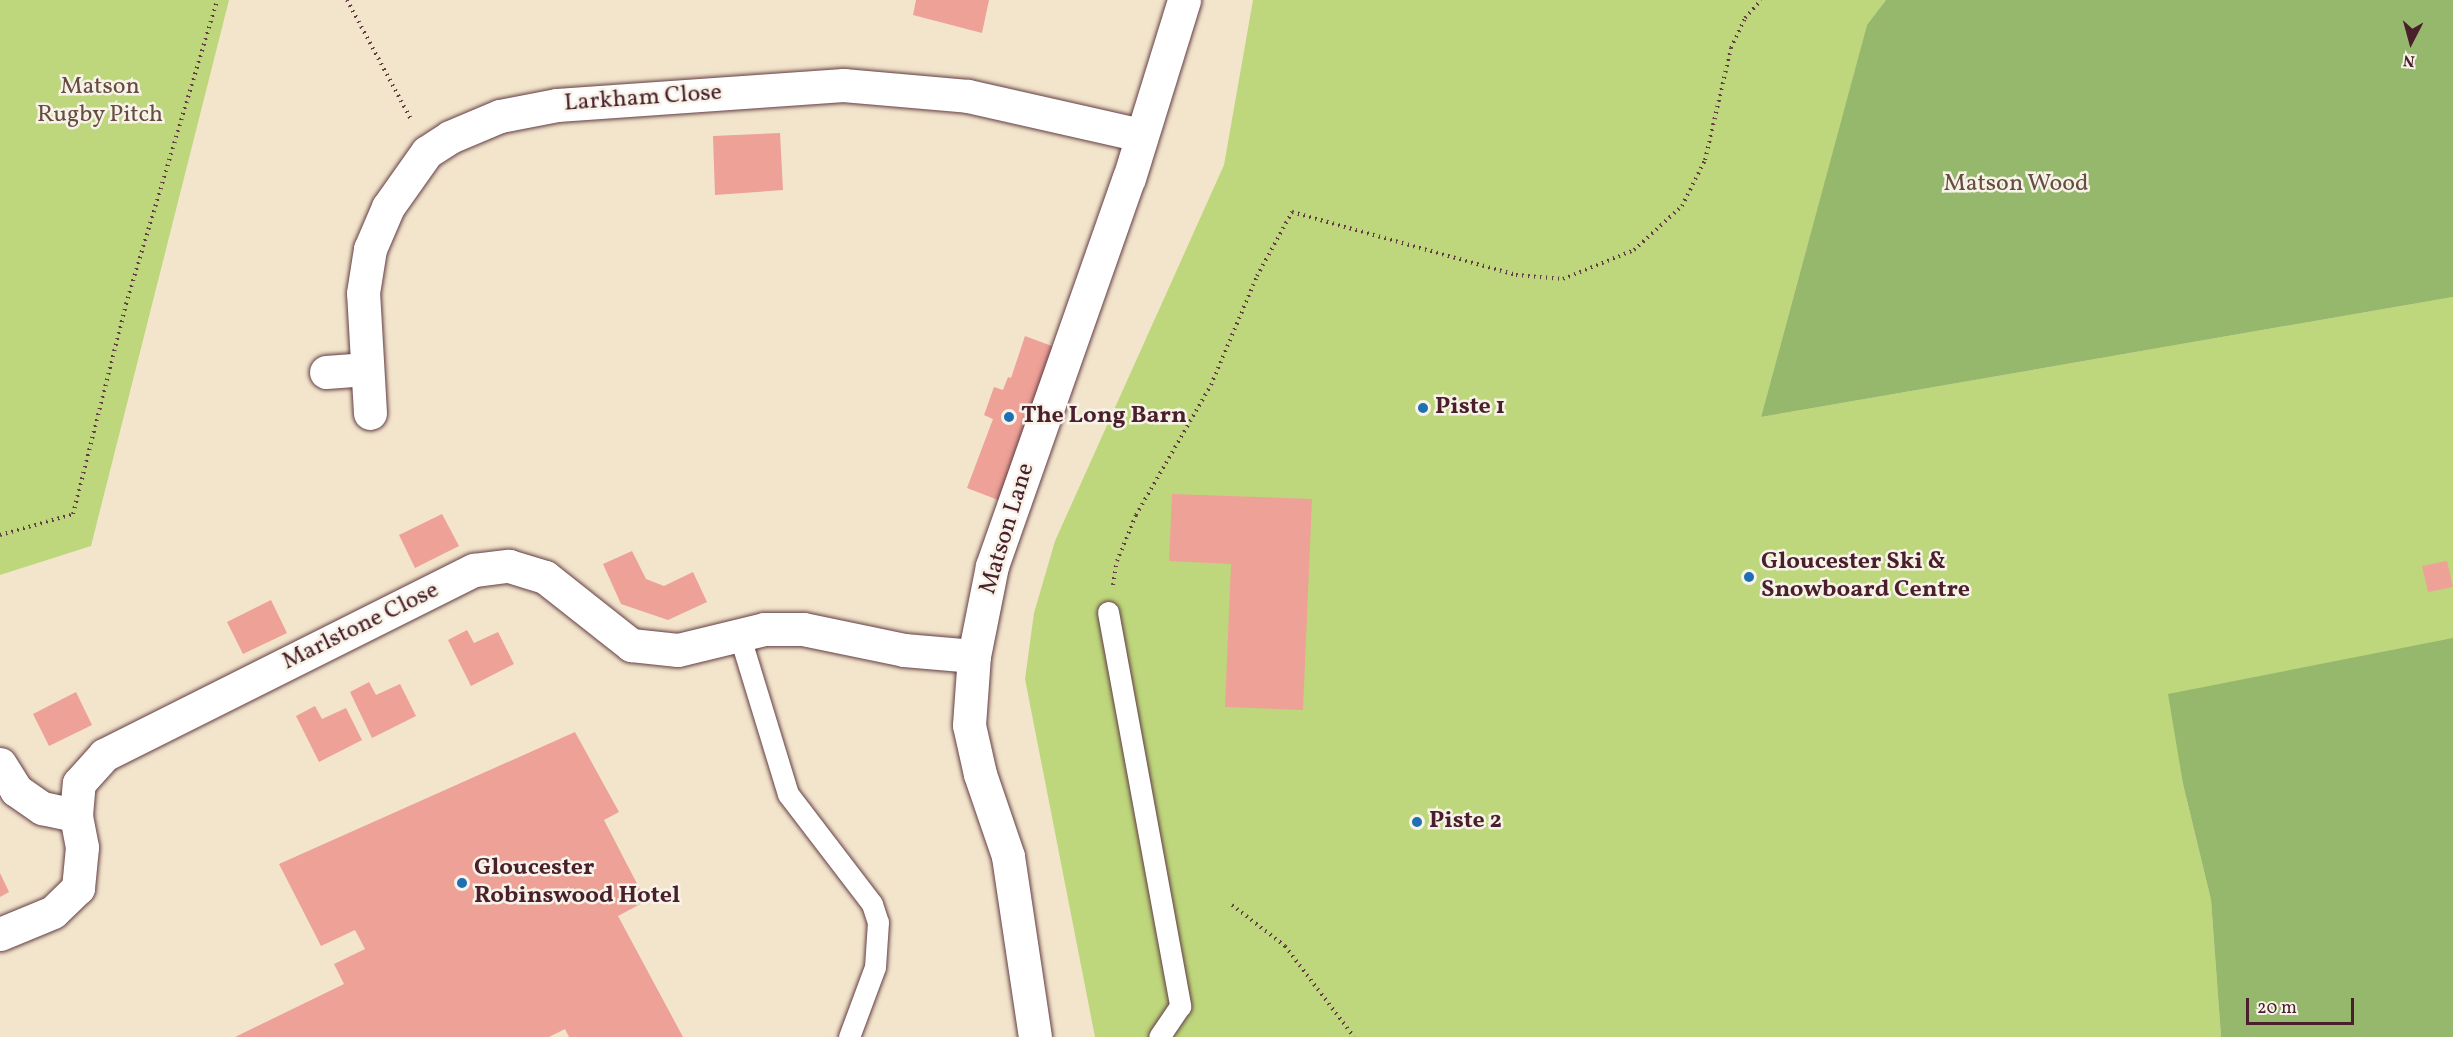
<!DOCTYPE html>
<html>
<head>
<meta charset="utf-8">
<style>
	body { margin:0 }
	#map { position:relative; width:2453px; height:1037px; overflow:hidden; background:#f3e5cc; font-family:Vollkorn,serif }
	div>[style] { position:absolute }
	.green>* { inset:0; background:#bed77c }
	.forest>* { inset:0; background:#96b86c }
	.building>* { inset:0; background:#eda197 }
	.path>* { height:4px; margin-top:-2px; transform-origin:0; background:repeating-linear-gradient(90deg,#633d43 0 1.5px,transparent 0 6px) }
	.roads { filter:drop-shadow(0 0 2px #633d43) drop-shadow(0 0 2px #633d43) }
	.service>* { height:21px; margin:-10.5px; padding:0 10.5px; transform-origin:10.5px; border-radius:10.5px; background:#fff }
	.minor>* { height:33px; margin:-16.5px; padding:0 16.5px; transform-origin:16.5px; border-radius:16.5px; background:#fff }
	.dots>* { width:16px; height:16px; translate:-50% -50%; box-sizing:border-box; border:3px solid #f7f3e8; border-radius:50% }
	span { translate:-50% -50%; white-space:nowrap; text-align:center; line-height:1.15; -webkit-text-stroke:5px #f7f3e8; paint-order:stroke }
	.park-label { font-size:24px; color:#674d3f }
	.street-label { font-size:24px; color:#4a1f2b }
	.poi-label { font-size:24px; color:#4a1f2b; font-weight:700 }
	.left { translate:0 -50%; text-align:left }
	.north { position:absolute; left:2381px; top:12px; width:60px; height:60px; -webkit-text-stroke:4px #f7f3e8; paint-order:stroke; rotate:186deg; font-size:16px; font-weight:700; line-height:24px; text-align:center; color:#4a1f2b }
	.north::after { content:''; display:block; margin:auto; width:21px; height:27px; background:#4a1f2b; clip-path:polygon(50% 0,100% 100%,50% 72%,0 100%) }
	.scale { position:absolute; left:2246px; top:998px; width:108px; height:27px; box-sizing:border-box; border:3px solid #4a1f2b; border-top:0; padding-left:8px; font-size:18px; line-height:21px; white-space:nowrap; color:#4a1f2b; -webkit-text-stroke:4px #f7f3e8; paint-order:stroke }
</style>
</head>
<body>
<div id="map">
	<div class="green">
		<i style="clip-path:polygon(0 0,229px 0,91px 546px,0 575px)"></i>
		<i style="clip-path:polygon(1253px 0,1886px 0,1867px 26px,1761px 417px,2453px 297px,2453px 662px,2175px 729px,2183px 784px,2211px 900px,2221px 1037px,1095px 1037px,1025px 679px,1034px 613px,1055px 541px,1224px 165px)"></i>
	</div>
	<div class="forest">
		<i style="clip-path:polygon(1886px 0,2453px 0,2453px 297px,1761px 417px,1867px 25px)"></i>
		<i style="clip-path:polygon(2453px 638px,2453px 1037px,2221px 1037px,2211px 900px,2183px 784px,2168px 694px)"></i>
	</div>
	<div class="building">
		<i style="clip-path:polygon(916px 0,989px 0,982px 33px,913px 15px)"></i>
		<i style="clip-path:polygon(780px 133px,783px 190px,715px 195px,713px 136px)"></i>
		<i style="clip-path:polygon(1025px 336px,1057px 348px,998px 500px,967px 488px,993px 419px,984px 415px,994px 387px,1003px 390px,1008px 377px,1011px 378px)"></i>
		<i style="clip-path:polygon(1172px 494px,1312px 499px,1303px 710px,1225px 707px,1231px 564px,1169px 561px)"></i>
		<i style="clip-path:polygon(442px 514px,459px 546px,415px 568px,399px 535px)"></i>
		<i style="clip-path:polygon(632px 551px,646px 579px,664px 586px,693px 572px,707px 602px,668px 620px,621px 604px,603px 564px)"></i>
		<i style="clip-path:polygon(2447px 561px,2453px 587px,2428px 592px,2422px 566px)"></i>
		<i style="clip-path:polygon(271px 600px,287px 633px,243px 654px,227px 622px)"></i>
		<i style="clip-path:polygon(467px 630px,474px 643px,498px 632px,514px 664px,471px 686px,448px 640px)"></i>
		<i style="clip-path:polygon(369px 682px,376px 695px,400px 684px,416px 716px,372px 738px,350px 692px)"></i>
		<i style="clip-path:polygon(76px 692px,92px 725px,49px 746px,33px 714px)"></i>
		<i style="clip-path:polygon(315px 706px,322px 719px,346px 708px,362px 740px,319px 762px,296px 716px)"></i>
		<i style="clip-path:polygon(575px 732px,619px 812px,604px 820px,646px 901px,618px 916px,683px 1037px,569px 1037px,565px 1029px,549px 1037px,235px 1037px,344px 984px,334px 964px,365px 949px,355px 930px,321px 946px,279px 864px)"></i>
		<i style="clip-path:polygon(0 873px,9px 892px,0 897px)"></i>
	</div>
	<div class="path">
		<i style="left:347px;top:0;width:137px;rotate:61.8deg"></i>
		<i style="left:0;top:535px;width:76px;rotate:-16deg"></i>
		<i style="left:73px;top:514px;width:217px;rotate:-75.8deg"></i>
		<i style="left:126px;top:304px;width:317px;rotate:-73.3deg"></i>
		<i style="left:1113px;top:585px;width:24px;rotate:-81deg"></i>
		<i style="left:1117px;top:561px;width:50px;rotate:-67.6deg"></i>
		<i style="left:1136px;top:515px;width:150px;rotate:-60deg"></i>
		<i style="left:1211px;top:385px;width:118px;rotate:-67.1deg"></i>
		<i style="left:1257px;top:276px;width:73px;rotate:-61.3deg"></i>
		<i style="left:1292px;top:212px;width:233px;rotate:15.7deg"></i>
		<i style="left:1516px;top:275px;width:47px;rotate:4.9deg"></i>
		<i style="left:1563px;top:279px;width:77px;rotate:-22.2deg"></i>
		<i style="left:1634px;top:250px;width:65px;rotate:-42.5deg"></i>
		<i style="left:1682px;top:206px;width:51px;rotate:-63.4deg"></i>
		<i style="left:1705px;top:160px;width:115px;rotate:-76.9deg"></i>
		<i style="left:1731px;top:48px;width:33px;rotate:-65deg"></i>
		<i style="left:1745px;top:18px;width:24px;rotate:-48deg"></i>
		<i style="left:1232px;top:905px;width:67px;rotate:37.7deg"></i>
		<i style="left:1285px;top:946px;width:114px;rotate:52.8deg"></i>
	</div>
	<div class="roads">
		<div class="service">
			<i style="left:1108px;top:612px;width:401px;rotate:79.6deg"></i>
			<i style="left:1180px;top:1006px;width:37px;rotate:124deg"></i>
			<i style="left:740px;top:637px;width:164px;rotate:73deg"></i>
			<i style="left:788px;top:794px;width:138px;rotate:52.6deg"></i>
			<i style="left:872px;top:904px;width:19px;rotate:72deg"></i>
			<i style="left:878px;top:922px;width:45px;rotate:93.8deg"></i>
			<i style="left:875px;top:967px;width:75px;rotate:110.4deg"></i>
		</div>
		<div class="minor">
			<i style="left:326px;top:372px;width:41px;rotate:-4.2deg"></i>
			<i style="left:370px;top:413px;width:120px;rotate:-93.3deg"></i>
			<i style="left:363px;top:293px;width:45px;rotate:-81deg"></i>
			<i style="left:370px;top:249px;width:46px;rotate:-66.8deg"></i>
			<i style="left:388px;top:207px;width:67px;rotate:-54.7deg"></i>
			<i style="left:427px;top:152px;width:27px;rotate:-33deg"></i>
			<i style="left:450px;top:137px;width:54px;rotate:-22.8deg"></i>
			<i style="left:500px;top:116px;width:58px;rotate:-10.9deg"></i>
			<i style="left:557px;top:105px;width:287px;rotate:-4deg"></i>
			<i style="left:843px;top:85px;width:125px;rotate:5deg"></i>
			<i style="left:968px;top:96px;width:177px;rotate:12.7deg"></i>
			<i style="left:0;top:764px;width:31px;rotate:58deg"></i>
			<i style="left:16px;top:790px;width:32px;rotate:35deg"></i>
			<i style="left:42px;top:808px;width:35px;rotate:12deg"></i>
			<i style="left:0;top:934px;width:57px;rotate:-22.5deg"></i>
			<i style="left:53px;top:912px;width:35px;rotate:-44deg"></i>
			<i style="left:78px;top:888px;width:41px;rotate:-84.4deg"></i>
			<i style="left:82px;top:847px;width:33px;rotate:-101deg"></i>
			<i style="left:76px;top:815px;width:32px;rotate:-85deg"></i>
			<i style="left:79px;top:783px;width:38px;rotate:-48deg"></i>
			<i style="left:104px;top:755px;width:414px;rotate:-26.6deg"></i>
			<i style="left:474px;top:570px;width:35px;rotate:-7deg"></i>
			<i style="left:509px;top:566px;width:38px;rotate:17deg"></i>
			<i style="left:545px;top:577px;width:110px;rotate:38.3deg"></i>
			<i style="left:631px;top:645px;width:47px;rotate:6.1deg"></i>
			<i style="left:678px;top:650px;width:89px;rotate:-13.7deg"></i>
			<i style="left:764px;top:629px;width:39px"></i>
			<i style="left:803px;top:629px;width:103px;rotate:11.7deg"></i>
			<i style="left:904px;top:650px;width:70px;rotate:4.9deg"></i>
			<i style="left:1035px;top:1037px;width:183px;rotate:-98.5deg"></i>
			<i style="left:1008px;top:856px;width:87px;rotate:-108.9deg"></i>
			<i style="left:980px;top:774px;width:50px;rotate:-102.7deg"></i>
			<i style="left:969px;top:725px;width:69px;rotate:-85.9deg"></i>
			<i style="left:974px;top:656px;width:92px;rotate:-78.7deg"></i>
			<i style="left:992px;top:566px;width:411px;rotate:-70.6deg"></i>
			<i style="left:1129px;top:178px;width:186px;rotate:-72.8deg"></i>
		</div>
	</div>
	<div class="dots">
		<i style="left:1423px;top:408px;background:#1f6fb2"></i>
		<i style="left:1009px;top:417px;background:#1f6fb2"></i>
		<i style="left:1749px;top:577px;background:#1f6fb2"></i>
		<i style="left:1417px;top:822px;background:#1f6fb2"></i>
		<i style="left:462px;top:883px;background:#1f6fb2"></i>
	</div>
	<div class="park-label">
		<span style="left:100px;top:102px">Matson<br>Rugby Pitch</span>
		<span style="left:2016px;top:185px">Matson Wood</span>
	</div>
	<div class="street-label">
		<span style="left:643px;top:99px;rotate:-4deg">Larkham Close</span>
		<span style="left:1008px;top:529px;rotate:-73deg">Matson Lane</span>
		<span style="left:361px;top:627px;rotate:-26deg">Marlstone Close</span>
	</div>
	<div class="poi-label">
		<span class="left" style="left:1435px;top:408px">Piste 1</span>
		<span class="left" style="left:1021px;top:417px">The Long Barn</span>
		<span class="left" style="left:1761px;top:577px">Gloucester Ski &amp;<br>Snowboard Centre</span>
		<span class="left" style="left:1429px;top:822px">Piste 2</span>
		<span class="left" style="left:474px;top:883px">Gloucester<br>Robinswood Hotel</span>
	</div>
	<div class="north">N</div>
	<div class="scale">20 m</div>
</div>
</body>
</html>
